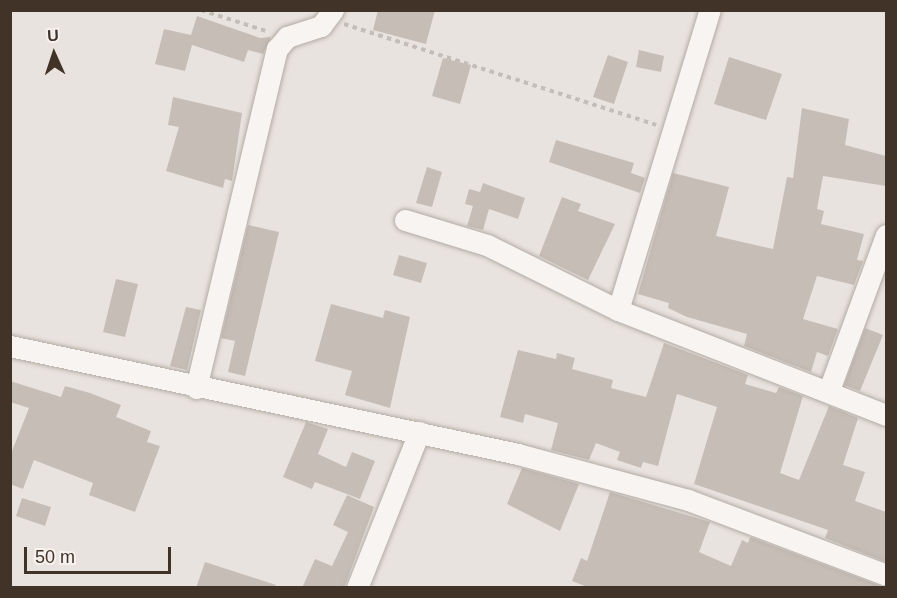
<!DOCTYPE html>
<html>
<head>
<meta charset="utf-8">
<style>
	body { margin:0 }
	#map { position:relative; width:897px; height:598px; overflow:hidden; background:#e9e3df; font-family:Arial,sans-serif }
	div>[style] { position:absolute }
	.building>* { inset:0; background:#c6bdb6 }
	.path>* { height:4px; margin-top:-2px; transform-origin:0; background:repeating-linear-gradient(90deg,#c4beb9 0 4.5px,transparent 0 9px) }
	.roads { filter:drop-shadow(0 0 2px #b3aba4) drop-shadow(0 0 2px #b3aba4) }
	.minor>* { height:21px; margin:-10.5px; padding:0 10.5px; transform-origin:10.5px; border-radius:10.5px; background:#f7f4f2 }
	span { translate:-50% -50%; white-space:nowrap; text-align:center; line-height:1.15; -webkit-text-stroke:4.5px #f6f2ef; paint-order:stroke }
	.frame { position:absolute; inset:0; border:12px solid #413327; pointer-events:none }
	.north { position:absolute; left:24px; top:24px; width:60px; height:60px; -webkit-text-stroke:4px #f6f2ef; paint-order:stroke; rotate:357deg; font-size:16px; font-weight:700; line-height:24px; text-align:center; color:#413327 }
	.north::after { content:''; display:block; margin:auto; width:21px; height:27px; background:#413327; clip-path:polygon(50% 0,100% 100%,50% 72%,0 100%) }
	.scale { position:absolute; left:24px; top:547px; width:147px; height:27px; box-sizing:border-box; border:3px solid #413327; border-top:0; padding-left:8px; font-size:18px; line-height:21px; white-space:nowrap; color:#413327; -webkit-text-stroke:4px #f6f2ef; paint-order:stroke }
</style>
</head>
<body>
<div id="map">
	<div class="building">
		<i style="clip-path:polygon(378px 10px,435px 10px,426px 44px,373px 30px)"></i>
		<i style="clip-path:polygon(197px 16px,260px 38px,271px 37px,263px 54px,248px 50px,244px 62px,192px 45px,185px 71px,155px 64px,164px 29px,191px 35px)"></i>
		<i style="clip-path:polygon(639px 50px,664px 56px,661px 72px,636px 67px)"></i>
		<i style="clip-path:polygon(608px 55px,628px 62px,614px 104px,593px 97px)"></i>
		<i style="clip-path:polygon(729px 57px,782px 74px,766px 120px,714px 104px)"></i>
		<i style="clip-path:polygon(443px 58px,471px 65px,460px 104px,432px 96px)"></i>
		<i style="clip-path:polygon(173px 97px,242px 113px,232px 181px,225px 179px,223px 188px,166px 171px,179px 127px,168px 125px)"></i>
		<i style="clip-path:polygon(802px 108px,849px 119px,845px 145px,886px 156px,886px 186px,823px 176px,817px 209px,824px 211px,821px 224px,864px 234px,857px 260px,863px 261px,854px 285px,817px 276px,803px 319px,838px 329px,828px 356px,817px 352px,811px 372px,744px 346px,747px 334px,687px 317px,668px 308px,669px 303px,638px 294px,673px 173px,729px 187px,716px 236px,773px 249px,787px 177px,793px 178px)"></i>
		<i style="clip-path:polygon(556px 140px,634px 163px,631px 173px,645px 178px,640px 193px,549px 162px)"></i>
		<i style="clip-path:polygon(427px 167px,442px 172px,432px 207px,416px 203px)"></i>
		<i style="clip-path:polygon(483px 183px,525px 198px,518px 219px,489px 209px,483px 230px,467px 226px,473px 206px,465px 204px,469px 189px,480px 192px)"></i>
		<i style="clip-path:polygon(562px 197px,581px 204px,578px 211px,615px 224px,588px 280px,539px 256px)"></i>
		<i style="clip-path:polygon(248px 225px,279px 232px,245px 376px,228px 372px,235px 341px,221px 338px)"></i>
		<i style="clip-path:polygon(399px 255px,427px 263px,421px 283px,393px 275px)"></i>
		<i style="clip-path:polygon(116px 279px,138px 284px,125px 337px,103px 332px)"></i>
		<i style="clip-path:polygon(331px 304px,383px 318px,385px 310px,410px 317px,390px 408px,345px 395px,352px 371px,315px 361px)"></i>
		<i style="clip-path:polygon(186px 307px,201px 310px,187px 370px,170px 366px)"></i>
		<i style="clip-path:polygon(865px 328px,883px 335px,860px 391px,844px 385px)"></i>
		<i style="clip-path:polygon(664px 343px,748px 375px,745px 384px,776px 393px,779px 387px,803px 396px,780px 473px,799px 480px,829px 406px,858px 418px,843px 465px,865px 472px,855px 501px,886px 512px,886px 562px,825px 538px,828px 530px,694px 484px,717px 407px,677px 394px,658px 466px,643px 462px,641px 468px,617px 460px,620px 452px,596px 443px,589px 460px,551px 450px,558px 423px,525px 414px,523px 423px,500px 417px,518px 350px,556px 359px,557px 353px,575px 358px,572px 369px,613px 380px,611px 388px,646px 397px)"></i>
		<i style="clip-path:polygon(10px 381px,61px 397px,65px 386px,90px 393px,121px 405px,116px 417px,151px 431px,147px 442px,160px 446px,135px 512px,89px 495px,93px 483px,34px 460px,23px 489px,10px 484px,10px 456px,29px 408px,10px 402px)"></i>
		<i style="clip-path:polygon(306px 422px,328px 429px,318px 454px,346px 467px,352px 452px,375px 461px,360px 499px,315px 482px,312px 489px,283px 477px)"></i>
		<i style="clip-path:polygon(522px 468px,579px 484px,560px 531px,507px 504px)"></i>
		<i style="clip-path:polygon(610px 492px,710px 522px,699px 552px,731px 566px,742px 540px,748px 543px,750px 537px,886px 588px,590px 588px,572px 581px,581px 558px,587px 561px)"></i>
		<i style="clip-path:polygon(347px 495px,374px 507px,344px 588px,302px 588px,315px 559px,332px 566px,348px 532px,333px 525px)"></i>
		<i style="clip-path:polygon(22px 498px,51px 507px,45px 526px,16px 516px)"></i>
		<i style="clip-path:polygon(205px 562px,276px 585px,275px 588px,196px 588px)"></i>
	</div>
	<div class="path">
		<i style="left:201px;top:10px;width:68px;rotate:17.9deg"></i>
		<i style="left:344px;top:24px;width:328px;rotate:17.9deg"></i>
	</div>
	<div class="roads">
		<div class="minor">
			<i style="left:405px;top:220px;width:86px;rotate:17deg"></i>
			<i style="left:487px;top:245px;width:146px;rotate:26.4deg"></i>
			<i style="left:618px;top:310px;width:288px;rotate:21.4deg"></i>
			<i style="left:618px;top:310px;width:314px;rotate:-73deg"></i>
			<i style="left:10px;top:346px;width:519px;rotate:12deg"></i>
			<i style="left:518px;top:454px;width:176px;rotate:15.1deg"></i>
			<i style="left:688px;top:500px;width:212px;rotate:20.7deg"></i>
			<i style="left:196px;top:388px;width:349px;rotate:-76.6deg"></i>
			<i style="left:277px;top:49px;width:16px;rotate:-50deg"></i>
			<i style="left:287px;top:37px;width:36px;rotate:-18deg"></i>
			<i style="left:321px;top:26px;width:20px;rotate:-53deg"></i>
			<i style="left:829px;top:390px;width:165px;rotate:-69.8deg"></i>
			<i style="left:357px;top:588px;width:168px;rotate:-68.3deg"></i>
		</div>
	</div>
	<div class="frame"></div>
	<div class="north">U</div>
	<div class="scale">50 m</div>
</div>
</body>
</html>
